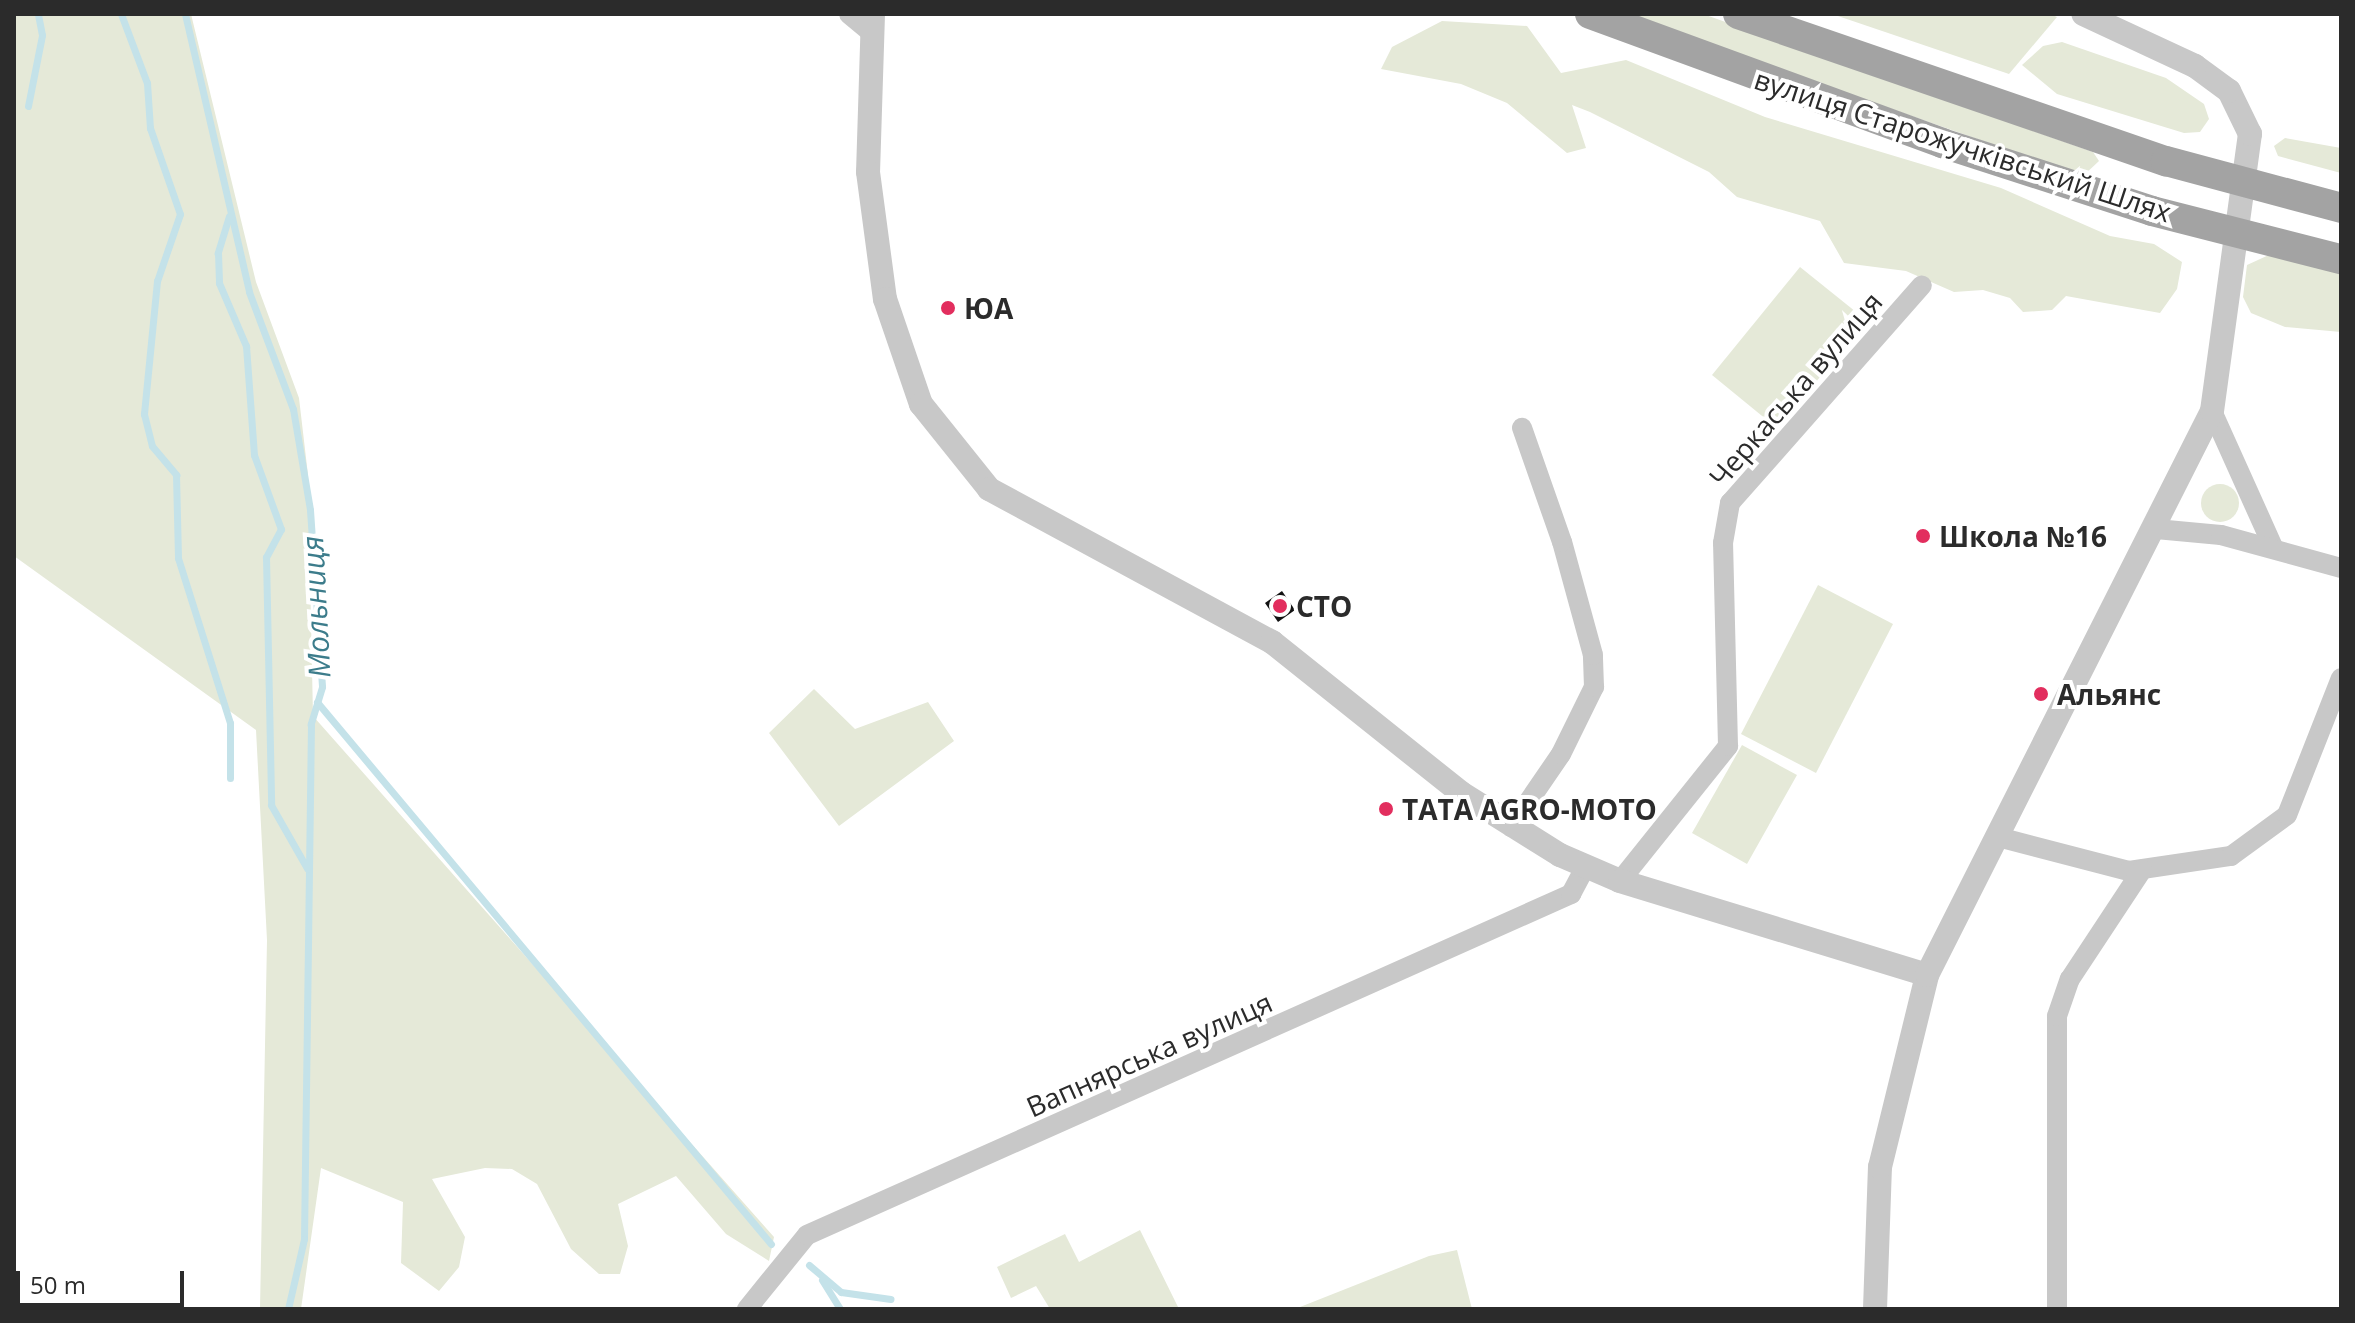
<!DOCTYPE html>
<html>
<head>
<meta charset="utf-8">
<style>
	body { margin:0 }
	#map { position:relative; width:2355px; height:1323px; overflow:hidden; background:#fff; font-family:"Open Sans",sans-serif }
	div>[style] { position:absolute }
	.green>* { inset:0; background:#e5e9d8 }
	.round { border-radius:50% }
	.stream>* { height:7px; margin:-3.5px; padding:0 3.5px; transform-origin:3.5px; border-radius:3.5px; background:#c4e2e9 }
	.building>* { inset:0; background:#121212 }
	.minor>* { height:20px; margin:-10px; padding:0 10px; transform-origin:10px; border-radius:10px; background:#c8c8c8 }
	.tertiary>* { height:24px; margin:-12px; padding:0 12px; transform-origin:12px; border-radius:12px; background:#c8c8c8 }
	.primary>* { height:30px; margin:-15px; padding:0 15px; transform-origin:15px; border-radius:15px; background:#a3a3a3 }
	.primary-bridge>* { height:30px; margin:-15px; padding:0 15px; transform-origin:15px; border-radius:15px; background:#a3a3a3 }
	.dots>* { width:22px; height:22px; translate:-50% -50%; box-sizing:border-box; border:4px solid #fff; border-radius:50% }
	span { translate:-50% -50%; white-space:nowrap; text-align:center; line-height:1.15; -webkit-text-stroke:8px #fff; paint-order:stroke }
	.street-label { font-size:28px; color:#2b2b2b }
	.poi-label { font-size:28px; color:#2b2b2b; font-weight:700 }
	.left { translate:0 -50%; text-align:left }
	.water-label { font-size:30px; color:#3c7c8b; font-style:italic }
	.frame { position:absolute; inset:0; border:16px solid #2b2b2b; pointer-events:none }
	.scale { position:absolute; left:16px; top:1271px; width:168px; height:36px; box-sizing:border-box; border:4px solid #2b2b2b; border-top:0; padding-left:10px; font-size:24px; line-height:28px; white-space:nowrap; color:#2b2b2b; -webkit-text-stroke:6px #fff; paint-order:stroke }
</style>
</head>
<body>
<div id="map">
	<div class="green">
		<i style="clip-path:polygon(14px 14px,191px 14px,256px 282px,299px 398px,308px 475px,313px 716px,774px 1237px,769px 1261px,726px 1234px,676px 1176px,618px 1204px,628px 1246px,620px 1274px,599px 1274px,571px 1249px,537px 1184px,512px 1169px,485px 1168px,432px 1179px,465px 1237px,459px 1267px,439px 1291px,401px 1263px,403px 1202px,321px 1168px,301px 1309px,260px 1309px,267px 940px,256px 730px,14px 556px)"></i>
		<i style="clip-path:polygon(1620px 14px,1703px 14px,2093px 152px,2099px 161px,2083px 176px)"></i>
		<i style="clip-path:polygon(1832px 14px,2050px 14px,2057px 17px,2009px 74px)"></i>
		<i style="clip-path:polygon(1442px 21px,1527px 26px,1561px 73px,1626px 60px,1765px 117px,2001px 188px,2110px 236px,2154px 244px,2182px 262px,2177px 289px,2160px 313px,2066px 296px,2052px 310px,2023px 312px,2010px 298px,1983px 290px,1954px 292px,1906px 271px,1844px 263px,1820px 221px,1737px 197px,1709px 172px,1590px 112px,1572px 105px,1586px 148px,1567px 153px,1507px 103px,1461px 84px,1381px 69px,1392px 47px)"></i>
		<i style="clip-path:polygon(2062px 42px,2166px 78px,2204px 104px,2209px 119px,2200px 132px,2184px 133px,2057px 94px,2022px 65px,2043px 46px)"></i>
		<i style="clip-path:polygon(2285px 138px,2341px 148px,2341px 173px,2278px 156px,2274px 146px)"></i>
		<i style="clip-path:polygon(2271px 254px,2341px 266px,2341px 332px,2285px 327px,2251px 313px,2243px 297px,2247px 265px)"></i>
		<i style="clip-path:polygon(1800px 267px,1866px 320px,1778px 429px,1712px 375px)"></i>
		<i class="round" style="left:2201px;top:484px;width:38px;height:38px"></i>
		<i style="clip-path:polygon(1818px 585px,1893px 624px,1816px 773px,1741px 734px)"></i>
		<i style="clip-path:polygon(814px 689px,855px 729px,928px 702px,954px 741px,839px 826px,769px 733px)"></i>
		<i style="clip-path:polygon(1742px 745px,1797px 775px,1747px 864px,1692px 833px)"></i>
		<i style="clip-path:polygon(1140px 1230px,1179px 1309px,1050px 1309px,1036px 1286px,1011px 1298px,997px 1267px,1065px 1234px,1079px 1262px)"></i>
		<i style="clip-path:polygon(1457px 1250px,1472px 1309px,1295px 1309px,1429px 1256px)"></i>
	</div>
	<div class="stream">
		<i style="left:121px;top:14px;width:74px;rotate:69.4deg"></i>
		<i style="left:147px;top:83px;width:45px;rotate:86.2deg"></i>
		<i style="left:150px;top:128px;width:91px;rotate:70.8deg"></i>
		<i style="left:180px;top:214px;width:71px;rotate:108.9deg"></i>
		<i style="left:157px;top:281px;width:134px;rotate:95.6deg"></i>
		<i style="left:144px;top:414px;width:33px;rotate:76deg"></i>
		<i style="left:152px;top:446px;width:38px;rotate:50deg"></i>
		<i style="left:176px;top:475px;width:83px;rotate:88.6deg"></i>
		<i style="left:178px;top:558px;width:173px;rotate:72.5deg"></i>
		<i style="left:230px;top:723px;width:55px;rotate:90deg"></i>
		<i style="left:185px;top:14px;width:285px;rotate:77deg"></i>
		<i style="left:249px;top:292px;width:125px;rotate:69.4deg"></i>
		<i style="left:293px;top:409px;width:102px;rotate:80.4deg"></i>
		<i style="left:310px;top:510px;width:177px;rotate:86.1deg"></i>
		<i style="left:322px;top:687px;width:39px;rotate:107deg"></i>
		<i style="left:311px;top:724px;width:515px;rotate:90.78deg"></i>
		<i style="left:304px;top:1239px;width:72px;rotate:102.9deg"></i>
		<i style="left:28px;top:106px;width:72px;rotate:-78.8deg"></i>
		<i style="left:42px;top:35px;width:21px;rotate:-101deg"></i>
		<i style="left:229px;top:216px;width:39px;rotate:107deg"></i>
		<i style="left:218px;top:253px;width:30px;rotate:88deg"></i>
		<i style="left:219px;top:283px;width:69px;rotate:66.8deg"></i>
		<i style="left:246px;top:346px;width:109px;rotate:85.8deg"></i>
		<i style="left:254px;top:455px;width:79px;rotate:70deg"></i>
		<i style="left:281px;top:529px;width:32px;rotate:118deg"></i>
		<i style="left:266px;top:557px;width:248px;rotate:88.8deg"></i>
		<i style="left:271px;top:805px;width:73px;rotate:60.3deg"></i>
		<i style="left:317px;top:702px;width:707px;rotate:50.05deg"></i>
		<i style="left:809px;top:1265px;width:42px;rotate:40.2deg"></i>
		<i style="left:841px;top:1292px;width:50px;rotate:8deg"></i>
		<i style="left:822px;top:1280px;width:34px;rotate:58deg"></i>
	</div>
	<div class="building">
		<i style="clip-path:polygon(1282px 591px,1295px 610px,1278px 622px,1265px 603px)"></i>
	</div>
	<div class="minor">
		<i style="left:849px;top:14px;width:26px;rotate:40deg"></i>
		<i style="left:2212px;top:411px;width:151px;rotate:65.8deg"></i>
		<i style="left:2156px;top:529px;width:65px;rotate:5.3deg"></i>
		<i style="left:2221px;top:535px;width:124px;rotate:15.4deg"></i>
		<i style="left:1511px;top:827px;width:88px;rotate:-55.6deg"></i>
		<i style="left:1561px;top:754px;width:75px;rotate:-63.8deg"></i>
		<i style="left:1594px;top:687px;width:32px;rotate:-92deg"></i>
		<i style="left:1593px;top:655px;width:117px;rotate:-105.3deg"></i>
		<i style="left:1562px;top:542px;width:121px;rotate:-109.3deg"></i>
		<i style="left:2002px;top:838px;width:131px;rotate:14.6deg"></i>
		<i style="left:2129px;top:871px;width:103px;rotate:-8.4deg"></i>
		<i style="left:2231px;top:856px;width:69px;rotate:-36.2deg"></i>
		<i style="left:2287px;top:815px;width:147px;rotate:-68.5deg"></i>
		<i style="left:1620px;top:881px;width:173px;rotate:-51.3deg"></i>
		<i style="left:1728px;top:746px;width:203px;rotate:-91.4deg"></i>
		<i style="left:1723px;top:543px;width:41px;rotate:-80.1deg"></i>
		<i style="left:1730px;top:503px;width:290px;rotate:-48.6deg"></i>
		<i style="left:747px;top:1309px;width:95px;rotate:-51deg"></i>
		<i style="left:807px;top:1235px;width:837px;rotate:-24.05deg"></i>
		<i style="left:1571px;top:894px;width:32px;rotate:-62deg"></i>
		<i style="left:2057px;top:1309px;width:293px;rotate:-90deg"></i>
		<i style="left:2057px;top:1016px;width:39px;rotate:-71deg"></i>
		<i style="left:2070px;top:979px;width:131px;rotate:-56.6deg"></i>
	</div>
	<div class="tertiary">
		<i style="left:873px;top:14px;width:158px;rotate:91.8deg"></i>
		<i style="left:868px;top:172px;width:128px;rotate:82.4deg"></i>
		<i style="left:885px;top:299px;width:111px;rotate:71.1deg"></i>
		<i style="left:921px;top:404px;width:109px;rotate:51.3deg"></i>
		<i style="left:989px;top:489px;width:322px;rotate:28.4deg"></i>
		<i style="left:1272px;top:642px;width:242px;rotate:38.6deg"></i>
		<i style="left:1461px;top:793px;width:117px;rotate:32.1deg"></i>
		<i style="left:1560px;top:855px;width:65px;rotate:23.4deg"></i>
		<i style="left:1620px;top:881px;width:321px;rotate:17deg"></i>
		<i style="left:1875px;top:1309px;width:142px;rotate:-88deg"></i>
		<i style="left:1880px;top:1167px;width:198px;rotate:-76.2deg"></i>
		<i style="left:1927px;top:975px;width:632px;rotate:-63.19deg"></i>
		<i style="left:2212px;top:411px;width:280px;rotate:-82.2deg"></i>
		<i style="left:2250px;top:134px;width:48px;rotate:-116deg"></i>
		<i style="left:2229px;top:91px;width:42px;rotate:-143.7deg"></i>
		<i style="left:2195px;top:66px;width:123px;rotate:-155.1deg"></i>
	</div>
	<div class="primary">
		<i style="left:1590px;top:14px;width:375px;rotate:20.1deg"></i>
		<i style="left:1942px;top:143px;width:221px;rotate:17.9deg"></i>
		<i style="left:1738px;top:14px;width:453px;rotate:19deg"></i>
	</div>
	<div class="primary-bridge">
		<i style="left:2166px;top:161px;width:181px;rotate:15deg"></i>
		<i style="left:2152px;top:211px;width:195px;rotate:14.3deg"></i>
	</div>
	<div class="dots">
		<i style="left:948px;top:308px;background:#e22e5e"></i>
		<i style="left:1923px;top:536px;background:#e22e5e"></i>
		<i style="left:1280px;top:606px;background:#e22e5e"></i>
		<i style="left:2041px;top:694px;background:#e22e5e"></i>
		<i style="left:1386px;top:809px;background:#e22e5e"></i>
	</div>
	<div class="street-label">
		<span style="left:1963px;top:145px;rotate:18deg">вулиця Старожучківський Шлях</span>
		<span style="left:1795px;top:389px;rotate:-49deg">Черкаська вулиця</span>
		<span style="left:1149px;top:1054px;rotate:-24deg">Вапнярська вулиця</span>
	</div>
	<div class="poi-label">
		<span class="left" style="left:964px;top:308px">ЮА</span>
		<span class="left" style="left:1939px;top:536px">Школа №16</span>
		<span class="left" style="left:1296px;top:606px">СТО</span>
		<span class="left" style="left:2057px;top:694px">Альянс</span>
		<span class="left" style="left:1402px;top:809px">TATA AGRO-MOTO</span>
	</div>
	<div class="water-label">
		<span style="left:316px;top:607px;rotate:-93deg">Мольниця</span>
	</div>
	<div class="frame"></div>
	<div class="scale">50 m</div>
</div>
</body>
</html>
